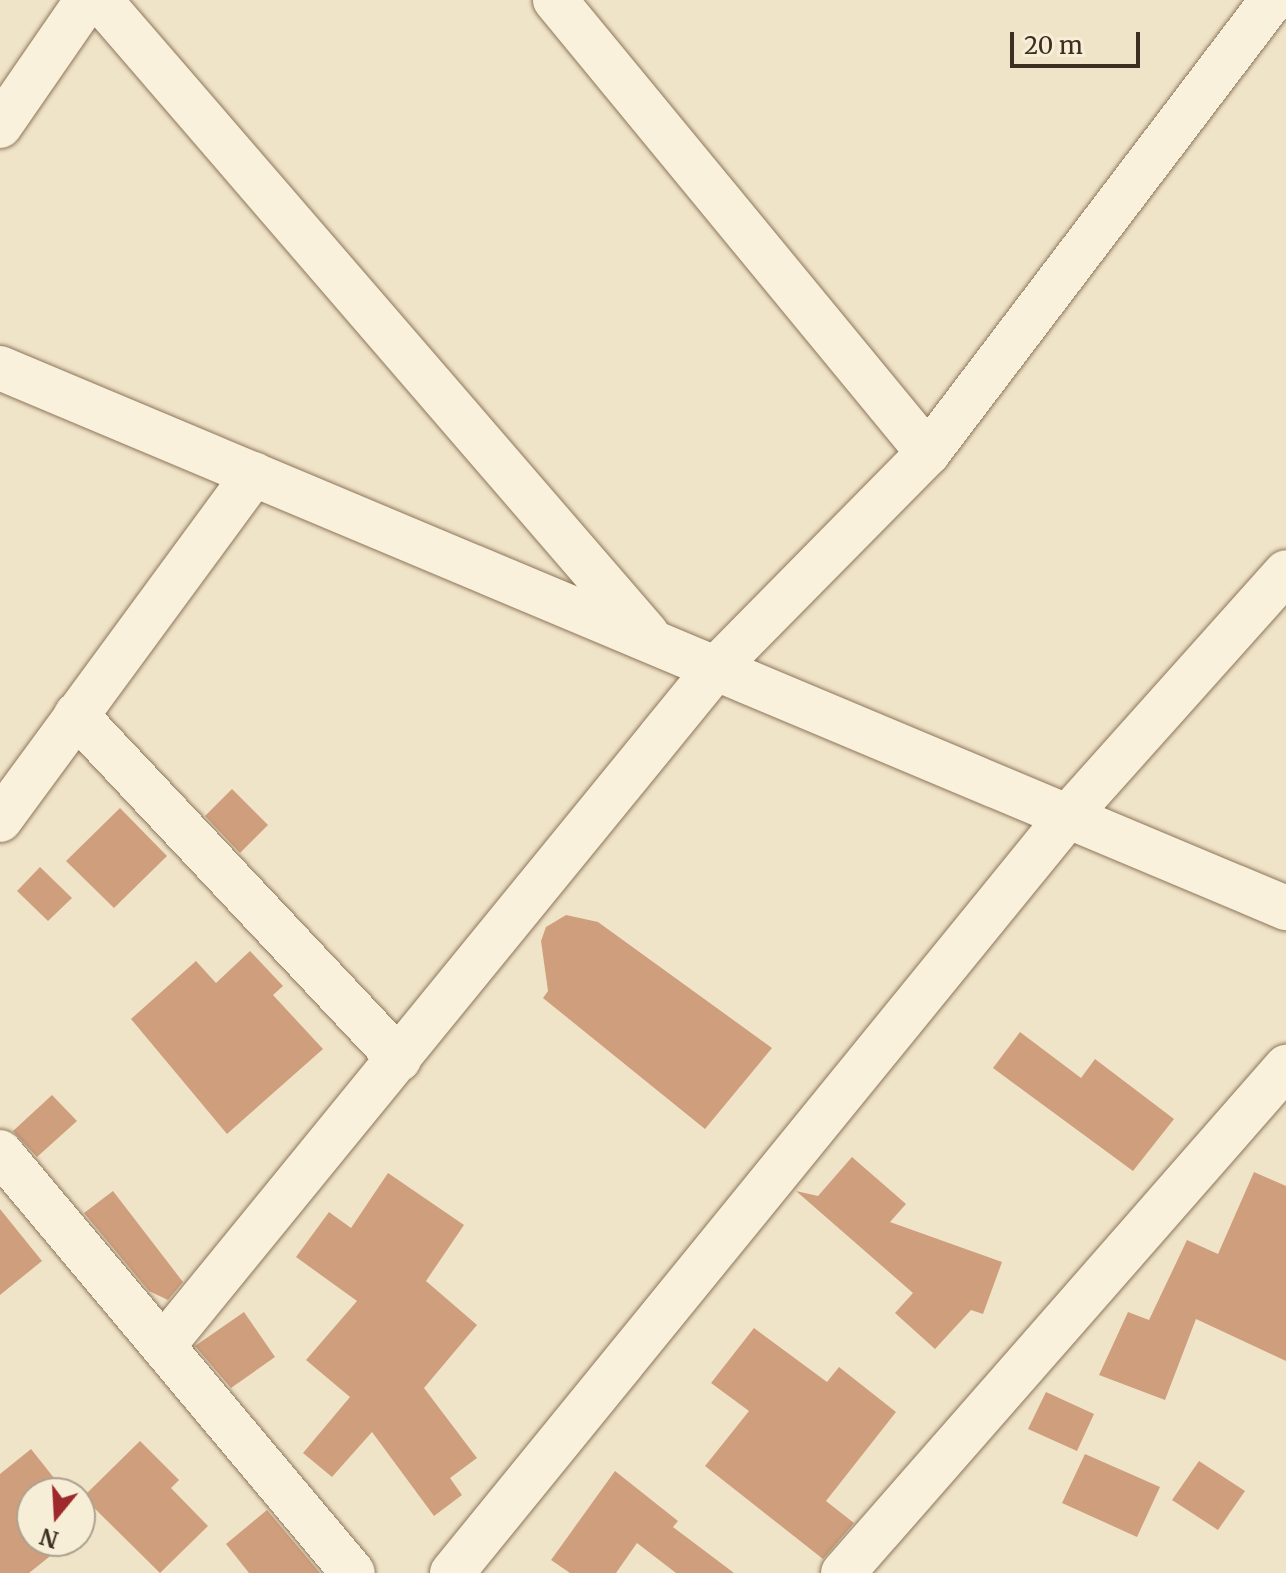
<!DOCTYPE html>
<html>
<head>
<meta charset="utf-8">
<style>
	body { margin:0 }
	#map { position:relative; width:1286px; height:1573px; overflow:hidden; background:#f0e4c8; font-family:Merriweather,serif }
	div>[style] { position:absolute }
	.building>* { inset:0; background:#cf9f7d }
	.roads { filter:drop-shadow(0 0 2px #8d765c) drop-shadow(0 0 2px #8d765c) }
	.minor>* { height:44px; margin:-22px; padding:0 22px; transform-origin:22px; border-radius:22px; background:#faf1dc }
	span { translate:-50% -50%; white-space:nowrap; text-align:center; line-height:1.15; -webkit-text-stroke:6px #f7eed8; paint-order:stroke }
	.north { position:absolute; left:16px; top:1477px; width:80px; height:80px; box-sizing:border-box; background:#f7eed8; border:2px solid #ada18e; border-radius:50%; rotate:198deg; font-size:22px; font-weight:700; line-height:32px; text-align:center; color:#3d2e20 }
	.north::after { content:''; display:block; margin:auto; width:28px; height:36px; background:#9e2a2b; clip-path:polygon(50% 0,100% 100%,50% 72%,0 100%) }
	.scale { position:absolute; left:1010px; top:32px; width:130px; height:36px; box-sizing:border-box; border:4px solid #3d2e20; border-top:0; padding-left:10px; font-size:24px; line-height:28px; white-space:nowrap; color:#3d2e20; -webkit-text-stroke:6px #f7eed8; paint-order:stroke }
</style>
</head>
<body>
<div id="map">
	<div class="building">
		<i style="clip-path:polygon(232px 789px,268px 825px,240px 853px,205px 816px)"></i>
		<i style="clip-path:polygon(120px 808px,167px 856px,114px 908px,66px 861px)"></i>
		<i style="clip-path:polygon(40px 867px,72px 898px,48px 921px,17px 891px)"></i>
		<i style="clip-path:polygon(566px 915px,598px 922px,772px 1048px,705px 1129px,543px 998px,548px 991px,541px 941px,546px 927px)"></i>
		<i style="clip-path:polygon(250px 951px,283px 986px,273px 995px,323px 1049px,227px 1134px,131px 1019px,196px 961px,216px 983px)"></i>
		<i style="clip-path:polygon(1020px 1032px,1081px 1078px,1095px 1059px,1174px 1119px,1133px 1171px,993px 1068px)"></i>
		<i style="clip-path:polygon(52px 1095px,77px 1121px,37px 1157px,13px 1131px)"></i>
		<i style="clip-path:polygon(852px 1157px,906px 1204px,890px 1222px,1002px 1262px,983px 1314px,971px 1310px,935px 1349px,895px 1313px,913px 1293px,796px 1191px,818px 1196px)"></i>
		<i style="clip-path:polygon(1254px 1172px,1286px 1186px,1286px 1361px,1196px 1319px,1165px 1400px,1099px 1375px,1128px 1312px,1149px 1320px,1187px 1240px,1218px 1254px)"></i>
		<i style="clip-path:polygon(388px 1173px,464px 1225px,426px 1281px,477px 1325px,424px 1388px,477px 1458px,450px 1478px,462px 1495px,434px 1516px,372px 1432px,332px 1477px,303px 1453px,350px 1397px,306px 1360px,357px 1301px,296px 1257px,329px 1212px,351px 1228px)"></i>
		<i style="clip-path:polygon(113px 1191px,183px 1282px,168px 1300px,149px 1291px,84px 1213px)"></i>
		<i style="clip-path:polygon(0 1209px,42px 1261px,0 1295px)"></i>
		<i style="clip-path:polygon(244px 1312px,275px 1357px,231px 1388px,195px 1346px)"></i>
		<i style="clip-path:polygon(754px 1328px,827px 1382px,839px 1367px,896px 1412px,826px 1501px,854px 1523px,823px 1559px,705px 1466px,749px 1411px,711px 1383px)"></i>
		<i style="clip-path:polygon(1046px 1392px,1094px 1414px,1077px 1451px,1028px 1429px)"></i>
		<i style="clip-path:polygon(140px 1441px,179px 1480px,171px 1488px,208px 1526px,160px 1573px,83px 1497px)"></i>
		<i style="clip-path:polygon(31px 1449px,66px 1493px,32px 1493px,32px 1541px,69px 1541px,29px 1573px,0 1573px,0 1474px)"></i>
		<i style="clip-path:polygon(1085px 1454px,1160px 1487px,1137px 1537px,1062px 1503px)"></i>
		<i style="clip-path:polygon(1199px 1461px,1245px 1491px,1218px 1530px,1172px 1500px)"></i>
		<i style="clip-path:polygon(615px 1471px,678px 1521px,673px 1527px,734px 1573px,676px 1573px,637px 1543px,616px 1573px,570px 1573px,551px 1560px)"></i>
		<i style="clip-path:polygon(267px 1510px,320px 1573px,249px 1573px,226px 1544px)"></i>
	</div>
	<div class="roads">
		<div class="minor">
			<i style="left:100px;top:0;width:837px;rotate:49.21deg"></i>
			<i style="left:555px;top:0;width:587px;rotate:50.53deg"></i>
			<i style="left:0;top:126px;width:153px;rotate:-55.4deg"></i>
			<i style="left:0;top:368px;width:1395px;rotate:22.78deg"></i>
			<i style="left:76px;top:715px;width:472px;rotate:46.8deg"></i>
			<i style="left:0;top:820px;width:429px;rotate:-53.7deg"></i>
			<i style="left:0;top:1152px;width:549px;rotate:50.02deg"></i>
			<i style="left:163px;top:1346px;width:875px;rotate:-50.8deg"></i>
			<i style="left:716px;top:668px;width:302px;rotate:-45.4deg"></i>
			<i style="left:928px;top:453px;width:569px;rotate:-52.79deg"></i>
			<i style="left:452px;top:1573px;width:976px;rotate:-50.86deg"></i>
			<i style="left:1068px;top:816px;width:327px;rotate:-48.2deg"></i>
			<i style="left:843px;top:1573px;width:673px;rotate:-48.8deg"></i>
		</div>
	</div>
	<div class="north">N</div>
	<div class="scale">20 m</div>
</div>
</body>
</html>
